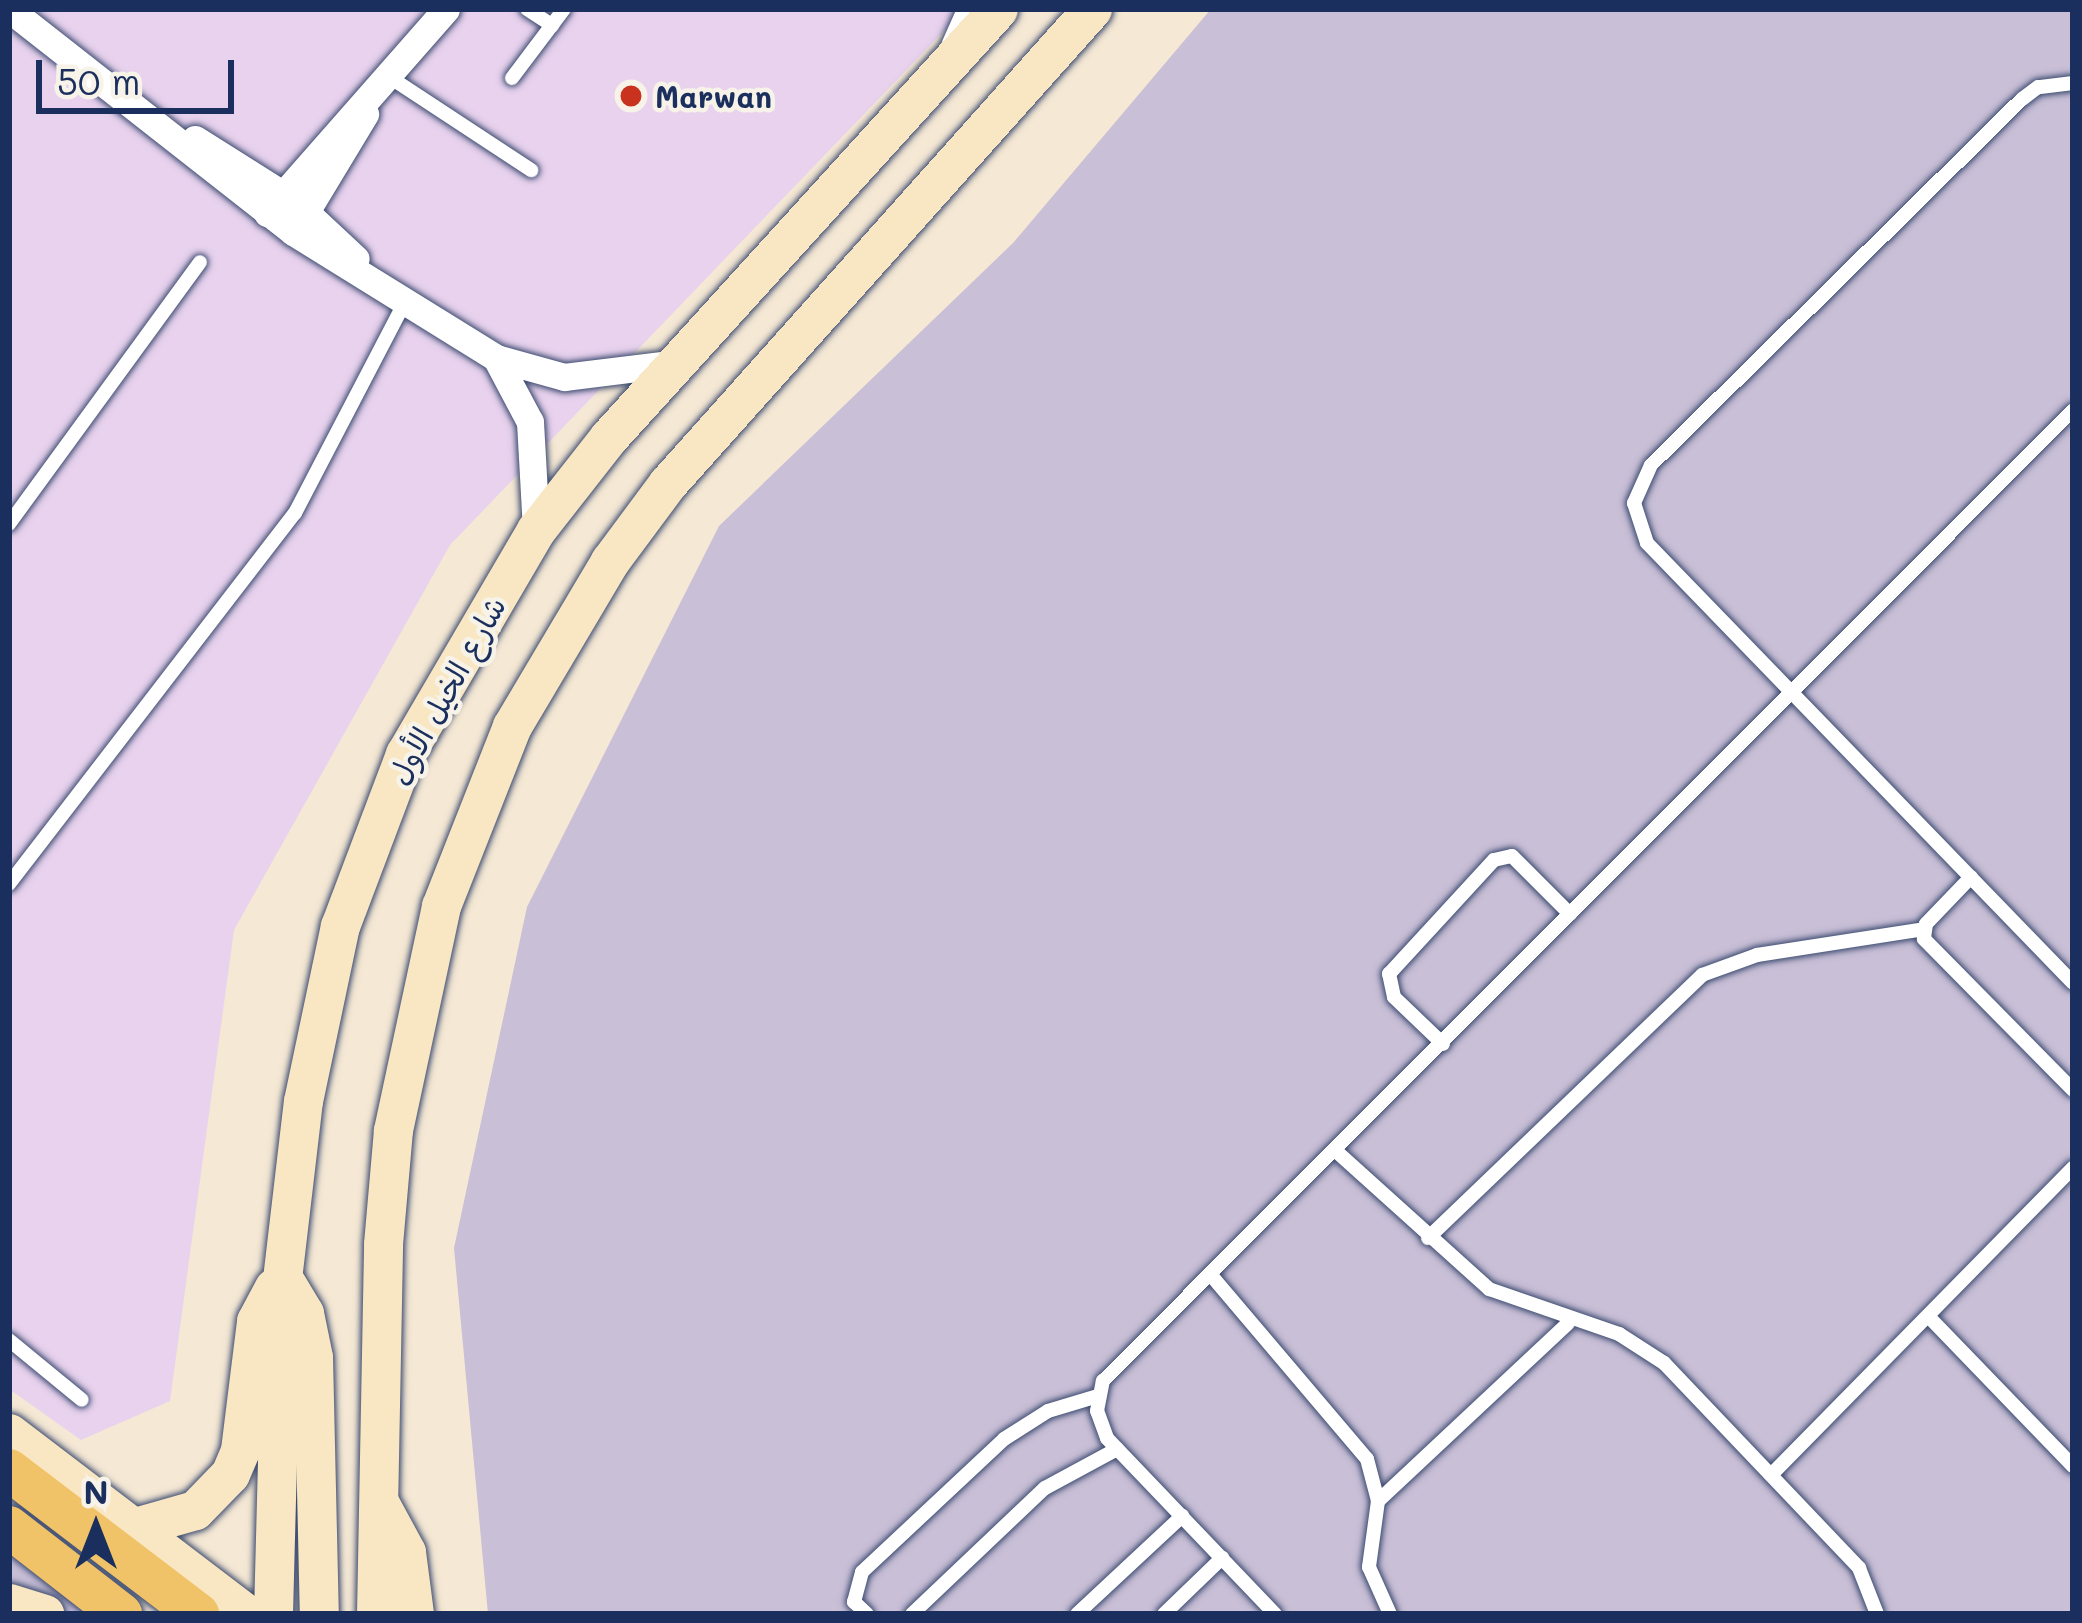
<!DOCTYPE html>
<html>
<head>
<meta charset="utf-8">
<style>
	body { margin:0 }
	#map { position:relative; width:2082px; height:1623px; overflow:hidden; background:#f5e8d4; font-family:Mali,"Playpen Sans Arabic",sans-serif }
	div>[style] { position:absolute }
	.built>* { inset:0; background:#e8d2ee }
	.industrial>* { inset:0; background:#c9bfd7 }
	.roads { filter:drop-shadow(0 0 3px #3c4b70) drop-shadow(0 0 3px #3c4b70) }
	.lane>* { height:14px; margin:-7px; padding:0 7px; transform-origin:7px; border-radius:7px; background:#fff }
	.street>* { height:27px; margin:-13.5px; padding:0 13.5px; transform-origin:13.5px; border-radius:13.5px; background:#fff }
	.secondary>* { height:39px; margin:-19.5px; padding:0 19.5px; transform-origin:19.5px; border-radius:19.5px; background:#f9e7c3 }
	.primary>* { height:42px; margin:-21px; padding:0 21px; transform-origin:21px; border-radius:21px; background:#f0c369 }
	.dots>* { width:33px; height:33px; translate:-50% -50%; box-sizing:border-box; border:6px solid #f7f3e8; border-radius:50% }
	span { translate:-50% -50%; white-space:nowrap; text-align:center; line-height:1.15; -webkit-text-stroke:9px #f7f3e8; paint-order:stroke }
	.poi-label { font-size:30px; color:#1b2f5e; font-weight:700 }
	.left { translate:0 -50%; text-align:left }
	.street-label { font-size:30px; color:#1b2f5e }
	.frame { position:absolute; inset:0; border:12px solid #1b2f5e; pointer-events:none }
	.north { position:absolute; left:36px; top:1467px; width:120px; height:120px; -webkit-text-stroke:9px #f7f3e8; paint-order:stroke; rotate:0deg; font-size:33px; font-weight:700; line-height:48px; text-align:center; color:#1b2f5e }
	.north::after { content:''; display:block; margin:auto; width:42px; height:54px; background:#1b2f5e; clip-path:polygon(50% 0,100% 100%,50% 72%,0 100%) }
	.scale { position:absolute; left:36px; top:60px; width:198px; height:54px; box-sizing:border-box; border:6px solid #1b2f5e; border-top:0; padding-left:15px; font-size:36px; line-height:42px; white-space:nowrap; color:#1b2f5e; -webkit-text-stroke:9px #f7f3e8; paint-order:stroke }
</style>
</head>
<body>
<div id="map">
	<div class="built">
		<i style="clip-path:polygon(9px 9px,965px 9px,450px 545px,234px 930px,170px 1401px,81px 1440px,9px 1389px)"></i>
	</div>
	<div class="industrial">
		<i style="clip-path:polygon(1211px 9px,2073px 9px,2073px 1614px,488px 1614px,454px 1248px,527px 907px,719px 526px,1013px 243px)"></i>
		<i style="clip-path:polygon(9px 1549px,97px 1614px,9px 1614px)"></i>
	</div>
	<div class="roads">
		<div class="lane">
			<i style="left:527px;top:9px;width:30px;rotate:33deg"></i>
			<i style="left:949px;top:43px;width:37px;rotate:-66deg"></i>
			<i style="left:391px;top:78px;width:168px;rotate:33.3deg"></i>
			<i style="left:512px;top:78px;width:86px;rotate:-53deg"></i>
			<i style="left:2073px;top:83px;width:35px;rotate:173deg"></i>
			<i style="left:2038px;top:87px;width:20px;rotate:143deg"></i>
			<i style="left:2022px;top:99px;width:521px;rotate:135.39deg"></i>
			<i style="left:1651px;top:465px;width:42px;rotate:114.1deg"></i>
			<i style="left:1634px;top:503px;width:42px;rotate:72deg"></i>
			<i style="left:1647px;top:543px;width:612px;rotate:45.93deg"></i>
			<i style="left:9px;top:524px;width:324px;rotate:-53.9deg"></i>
			<i style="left:1971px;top:877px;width:65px;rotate:133.8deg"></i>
			<i style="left:1926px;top:924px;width:15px;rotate:98deg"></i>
			<i style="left:1924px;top:939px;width:212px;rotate:45.4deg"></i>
			<i style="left:9px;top:884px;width:468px;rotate:-52.4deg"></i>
			<i style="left:295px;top:513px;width:240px;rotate:-62.5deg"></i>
			<i style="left:1443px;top:1044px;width:68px;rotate:-136.2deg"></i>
			<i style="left:1394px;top:997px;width:24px;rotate:-102deg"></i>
			<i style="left:1389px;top:974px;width:155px;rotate:-47.4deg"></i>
			<i style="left:1494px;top:860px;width:18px;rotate:-13deg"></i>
			<i style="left:1512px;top:856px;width:82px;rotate:45deg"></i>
			<i style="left:1337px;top:1152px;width:205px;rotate:42deg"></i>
			<i style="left:1489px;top:1289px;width:138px;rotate:19.1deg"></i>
			<i style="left:1619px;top:1334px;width:54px;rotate:32.8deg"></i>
			<i style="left:1664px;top:1363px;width:283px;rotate:46.4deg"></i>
			<i style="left:1859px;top:1568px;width:49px;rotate:68.6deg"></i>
			<i style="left:1428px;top:1238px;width:380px;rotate:-43.8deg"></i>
			<i style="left:1702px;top:975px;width:59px;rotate:-20deg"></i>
			<i style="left:1757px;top:955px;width:169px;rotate:-8.8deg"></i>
			<i style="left:1210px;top:1274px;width:243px;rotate:49.7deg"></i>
			<i style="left:1367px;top:1459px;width:43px;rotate:75.3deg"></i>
			<i style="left:1378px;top:1501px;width:67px;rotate:97.8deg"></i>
			<i style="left:1369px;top:1567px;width:51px;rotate:65.9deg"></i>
			<i style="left:1928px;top:1316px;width:209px;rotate:46deg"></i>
			<i style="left:9px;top:1340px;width:94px;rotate:39.4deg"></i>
			<i style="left:1771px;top:1475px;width:431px;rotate:-45.5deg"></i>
			<i style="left:1378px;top:1501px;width:260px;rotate:-43.1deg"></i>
			<i style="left:867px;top:1614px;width:18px;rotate:-137deg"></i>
			<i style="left:854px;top:1602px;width:31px;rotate:-75deg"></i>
			<i style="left:862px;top:1572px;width:195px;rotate:-43.1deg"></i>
			<i style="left:1004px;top:1439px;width:52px;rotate:-32.5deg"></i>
			<i style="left:1048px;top:1411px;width:52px;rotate:-16.7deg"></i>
			<i style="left:912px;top:1614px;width:183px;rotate:-43.5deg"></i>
			<i style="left:1045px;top:1488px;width:82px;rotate:-28.4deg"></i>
			<i style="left:1077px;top:1614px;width:144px;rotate:-43deg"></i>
			<i style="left:1164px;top:1614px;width:81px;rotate:-44deg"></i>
			<i style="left:1275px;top:1614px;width:243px;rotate:-133.7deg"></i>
			<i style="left:1107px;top:1438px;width:29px;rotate:-110deg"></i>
			<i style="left:1097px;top:1411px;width:31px;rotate:-79deg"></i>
			<i style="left:1103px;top:1381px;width:1372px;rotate:-45.03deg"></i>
		</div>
		<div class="street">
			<i style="left:9px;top:9px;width:361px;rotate:38.1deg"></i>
			<i style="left:293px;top:232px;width:239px;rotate:31.8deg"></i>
			<i style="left:496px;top:358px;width:71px;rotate:15.6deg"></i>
			<i style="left:564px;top:377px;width:105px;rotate:-7.1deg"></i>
			<i style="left:195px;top:139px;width:118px;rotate:32.2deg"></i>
			<i style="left:295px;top:202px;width:83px;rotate:43.1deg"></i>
			<i style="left:267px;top:213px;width:271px;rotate:-48.7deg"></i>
			<i style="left:298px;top:225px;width:130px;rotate:-58.9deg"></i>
			<i style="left:496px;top:358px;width:72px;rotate:62deg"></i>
			<i style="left:530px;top:422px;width:108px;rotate:86.8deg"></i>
		</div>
		<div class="secondary">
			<i style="left:286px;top:1283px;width:35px;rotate:59deg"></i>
			<i style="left:304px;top:1313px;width:45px;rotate:78.4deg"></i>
			<i style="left:313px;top:1357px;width:257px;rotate:88.7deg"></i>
			<i style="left:9px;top:1433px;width:299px;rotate:37.3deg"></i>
			<i style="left:379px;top:1502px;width:57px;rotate:61.6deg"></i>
			<i style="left:406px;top:1552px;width:63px;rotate:82.6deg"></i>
			<i style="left:135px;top:1527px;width:62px;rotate:-15.8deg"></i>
			<i style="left:195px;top:1510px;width:50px;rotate:-45.8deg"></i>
			<i style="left:230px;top:1474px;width:26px;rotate:-67deg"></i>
			<i style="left:240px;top:1450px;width:130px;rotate:-82.9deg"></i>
			<i style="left:256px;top:1321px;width:38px;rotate:-62deg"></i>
			<i style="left:9px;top:1603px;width:37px;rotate:17deg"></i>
			<i style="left:273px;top:1614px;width:335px;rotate:-88.5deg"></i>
			<i style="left:282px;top:1279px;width:179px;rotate:-83.3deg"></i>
			<i style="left:303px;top:1101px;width:179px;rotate:-78.1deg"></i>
			<i style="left:340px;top:926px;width:184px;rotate:-69.3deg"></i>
			<i style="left:405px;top:754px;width:259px;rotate:-59.7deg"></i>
			<i style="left:536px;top:530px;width:118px;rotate:-51.9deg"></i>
			<i style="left:609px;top:437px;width:578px;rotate:-47.73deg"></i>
			<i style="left:376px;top:1614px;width:370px;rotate:-88.9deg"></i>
			<i style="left:383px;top:1244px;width:114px;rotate:-85deg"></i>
			<i style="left:393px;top:1130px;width:229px;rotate:-77.9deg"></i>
			<i style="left:441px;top:906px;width:193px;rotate:-68.5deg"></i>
			<i style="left:512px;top:726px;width:192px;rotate:-59.3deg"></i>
			<i style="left:610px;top:561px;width:97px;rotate:-53.4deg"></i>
			<i style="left:668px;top:483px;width:636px;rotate:-48.19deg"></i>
		</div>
		<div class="primary">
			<i style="left:9px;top:1470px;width:238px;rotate:37.3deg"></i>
			<i style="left:9px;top:1527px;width:142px;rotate:37.8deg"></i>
		</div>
	</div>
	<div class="dots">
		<i style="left:631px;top:96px;background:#c8321e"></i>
	</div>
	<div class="poi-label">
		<span class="left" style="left:655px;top:96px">Marwan</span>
	</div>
	<div class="street-label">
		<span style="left:446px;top:690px;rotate:-61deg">شارع الخيل الأول</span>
	</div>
	<div class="frame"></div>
	<div class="north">N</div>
	<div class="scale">50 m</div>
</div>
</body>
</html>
